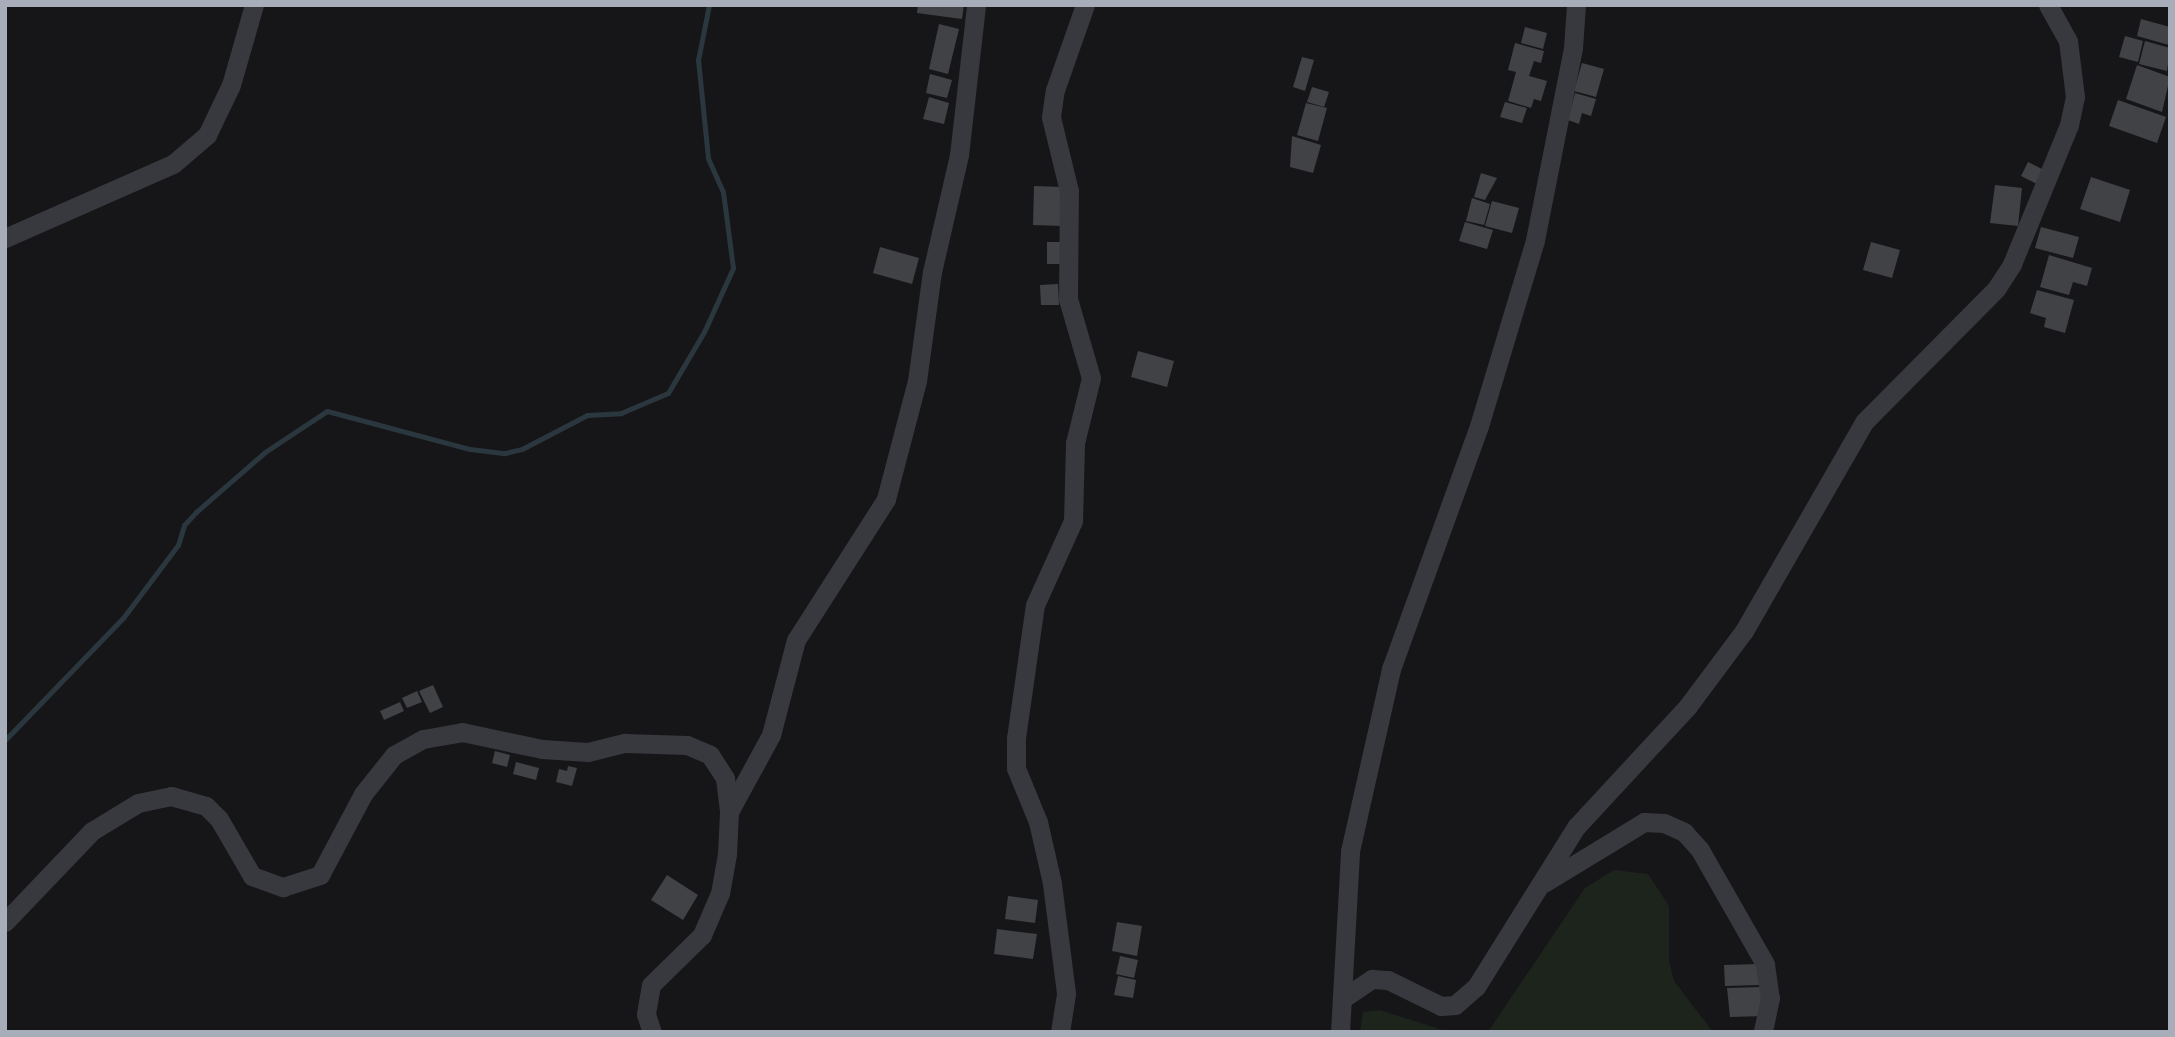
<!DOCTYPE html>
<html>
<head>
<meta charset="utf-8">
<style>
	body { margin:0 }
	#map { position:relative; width:2175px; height:1037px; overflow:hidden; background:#161619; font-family:"Fira Sans",sans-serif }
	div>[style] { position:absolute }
	.green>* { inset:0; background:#1c241c }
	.stream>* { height:5px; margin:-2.5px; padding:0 2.5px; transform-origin:2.5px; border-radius:2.5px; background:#2b373e }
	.building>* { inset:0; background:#404246 }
	.street>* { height:19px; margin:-9.5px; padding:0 9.5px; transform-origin:9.5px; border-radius:9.5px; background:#37393e }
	span { translate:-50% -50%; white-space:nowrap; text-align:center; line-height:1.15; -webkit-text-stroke:6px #111114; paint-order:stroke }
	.frame { position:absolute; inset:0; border:7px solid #a7aeba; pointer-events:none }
</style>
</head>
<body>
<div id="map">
	<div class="green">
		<i style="clip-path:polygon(1614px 870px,1648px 874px,1669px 906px,1669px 961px,1674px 981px,1713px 1032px,1488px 1032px,1585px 888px)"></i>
		<i style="clip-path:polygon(1380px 1010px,1449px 1032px,1453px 1032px,1360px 1032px,1363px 1012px)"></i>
	</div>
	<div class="stream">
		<i style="left:5px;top:740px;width:170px;rotate:-46deg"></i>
		<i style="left:123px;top:618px;width:91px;rotate:-53deg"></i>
		<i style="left:178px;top:545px;width:21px;rotate:-73deg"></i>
		<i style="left:184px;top:525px;width:18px;rotate:-47deg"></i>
		<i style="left:196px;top:512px;width:91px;rotate:-41deg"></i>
		<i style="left:265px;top:452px;width:74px;rotate:-33.5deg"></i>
		<i style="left:327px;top:411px;width:148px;rotate:14.9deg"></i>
		<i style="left:470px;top:449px;width:35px;rotate:7deg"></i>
		<i style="left:505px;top:453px;width:17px;rotate:-13deg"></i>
		<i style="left:522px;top:449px;width:73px;rotate:-27.6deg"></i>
		<i style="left:587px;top:415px;width:34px;rotate:-3deg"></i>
		<i style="left:621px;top:413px;width:51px;rotate:-23.1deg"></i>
		<i style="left:668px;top:393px;width:71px;rotate:-59.5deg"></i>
		<i style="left:704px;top:332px;width:70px;rotate:-65.6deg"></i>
		<i style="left:733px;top:268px;width:77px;rotate:-97.5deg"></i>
		<i style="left:723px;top:192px;width:37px;rotate:-114deg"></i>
		<i style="left:708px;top:158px;width:99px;rotate:-95.8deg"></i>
		<i style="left:698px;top:60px;width:56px;rotate:-78.7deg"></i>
	</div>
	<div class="building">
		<i style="clip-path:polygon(918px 5px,964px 5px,962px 19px,917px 13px)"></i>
		<i style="clip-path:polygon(2141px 19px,2170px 27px,2169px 45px,2137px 36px)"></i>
		<i style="clip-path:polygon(939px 24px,959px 29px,948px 74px,929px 69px)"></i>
		<i style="clip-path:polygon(1525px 27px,1547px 33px,1543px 49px,1521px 43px)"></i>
		<i style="clip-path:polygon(2125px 36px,2143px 41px,2138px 62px,2119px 57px)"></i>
		<i style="clip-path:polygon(2145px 41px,2170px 48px,2167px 71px,2139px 64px)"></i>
		<i style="clip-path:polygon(1515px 43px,1544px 51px,1541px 63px,1534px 61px,1529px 76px,1547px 81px,1541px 101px,1534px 99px,1531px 108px,1508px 101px,1516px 72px,1508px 70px)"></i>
		<i style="clip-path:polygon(1302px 57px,1314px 60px,1305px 91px,1293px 87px)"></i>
		<i style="clip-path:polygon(1582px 63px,1604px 69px,1596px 97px,1574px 91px)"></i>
		<i style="clip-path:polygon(2137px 65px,2170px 77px,2162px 112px,2126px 99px)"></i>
		<i style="clip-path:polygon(930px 74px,952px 80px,947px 98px,926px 93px)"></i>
		<i style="clip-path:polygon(1312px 87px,1329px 92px,1324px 107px,1307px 102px)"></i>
		<i style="clip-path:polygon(1575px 93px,1596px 99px,1591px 116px,1582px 113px,1579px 124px,1568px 120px)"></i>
		<i style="clip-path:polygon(929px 97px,949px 103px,944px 124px,923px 119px)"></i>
		<i style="clip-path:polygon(2118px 100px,2166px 117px,2157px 143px,2109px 126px)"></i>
		<i style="clip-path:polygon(1505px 102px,1527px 108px,1522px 123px,1500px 117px)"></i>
		<i style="clip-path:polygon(1306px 103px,1327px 108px,1318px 141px,1297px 135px)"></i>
		<i style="clip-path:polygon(1292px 136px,1321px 145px,1313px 173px,1290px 167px)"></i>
		<i style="clip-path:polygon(2028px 162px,2044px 170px,2037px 184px,2021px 176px)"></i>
		<i style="clip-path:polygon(1481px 173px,1497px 178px,1485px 200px,1474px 197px)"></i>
		<i style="clip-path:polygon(2091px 177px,2130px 190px,2120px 222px,2080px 209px)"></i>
		<i style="clip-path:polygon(1995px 185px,2022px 188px,2018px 226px,1990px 223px)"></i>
		<i style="clip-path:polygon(1034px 186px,1063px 187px,1062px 226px,1033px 225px)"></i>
		<i style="clip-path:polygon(1472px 198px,1490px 204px,1484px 225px,1466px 221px)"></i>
		<i style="clip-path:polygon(1492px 201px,1519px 208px,1512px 233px,1485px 226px)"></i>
		<i style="clip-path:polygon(1465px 222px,1493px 230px,1487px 249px,1459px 241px)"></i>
		<i style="clip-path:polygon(2041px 227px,2079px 237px,2073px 258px,2035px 248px)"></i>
		<i style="clip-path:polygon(1047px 242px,1063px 242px,1062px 264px,1047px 264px)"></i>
		<i style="clip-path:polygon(1871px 242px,1900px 250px,1892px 278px,1863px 270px)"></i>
		<i style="clip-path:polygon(880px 247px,919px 258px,912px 284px,873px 273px)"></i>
		<i style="clip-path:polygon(2049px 255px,2092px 268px,2087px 286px,2073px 282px,2069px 295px,2040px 287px)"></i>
		<i style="clip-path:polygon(1058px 284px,1059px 305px,1041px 305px,1040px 285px)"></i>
		<i style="clip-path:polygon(2037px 290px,2074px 300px,2065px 333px,2044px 327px,2046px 318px,2030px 313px)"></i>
		<i style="clip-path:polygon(1138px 351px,1174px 361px,1167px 387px,1131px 377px)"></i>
		<i style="clip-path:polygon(433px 685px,443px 707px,430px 713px,419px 691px)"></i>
		<i style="clip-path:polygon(417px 691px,422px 702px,407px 708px,402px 698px)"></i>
		<i style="clip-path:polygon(400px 702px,404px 711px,384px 720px,380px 711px)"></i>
		<i style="clip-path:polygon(495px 751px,510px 755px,507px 767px,492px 763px)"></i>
		<i style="clip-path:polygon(516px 762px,539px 768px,536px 780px,513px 774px)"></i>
		<i style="clip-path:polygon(568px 766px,577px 768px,572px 786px,556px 782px,559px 769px,567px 771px)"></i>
		<i style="clip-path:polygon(667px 875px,698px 895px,683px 920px,651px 900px)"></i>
		<i style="clip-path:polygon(1008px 896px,1038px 900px,1035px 923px,1005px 919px)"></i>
		<i style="clip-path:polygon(1117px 922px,1142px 926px,1137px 956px,1112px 951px)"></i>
		<i style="clip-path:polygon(997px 929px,1037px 934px,1033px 959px,994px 954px)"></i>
		<i style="clip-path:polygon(1120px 956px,1138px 960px,1134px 978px,1116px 974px)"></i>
		<i style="clip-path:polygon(1760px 964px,1761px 985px,1725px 986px,1724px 965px)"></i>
		<i style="clip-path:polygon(1118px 976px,1136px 980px,1133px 998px,1114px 995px)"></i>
		<i style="clip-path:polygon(1762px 987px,1764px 1016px,1730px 1017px,1727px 988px)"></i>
	</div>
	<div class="street">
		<i style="left:5px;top:238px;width:184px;rotate:-23.8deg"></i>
		<i style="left:173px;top:164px;width:45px;rotate:-40.5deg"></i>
		<i style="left:207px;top:135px;width:55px;rotate:-64.4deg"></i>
		<i style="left:231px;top:85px;width:83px;rotate:-74deg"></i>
		<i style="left:729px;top:812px;width:88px;rotate:-61.4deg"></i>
		<i style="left:771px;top:735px;width:98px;rotate:-75.3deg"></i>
		<i style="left:796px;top:640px;width:167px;rotate:-57.4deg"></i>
		<i style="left:886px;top:499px;width:122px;rotate:-75.3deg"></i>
		<i style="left:917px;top:381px;width:110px;rotate:-82.2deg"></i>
		<i style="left:932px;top:272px;width:120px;rotate:-77deg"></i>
		<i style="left:959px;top:155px;width:151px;rotate:-83.5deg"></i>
		<i style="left:1544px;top:883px;width:117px;rotate:-31.4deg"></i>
		<i style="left:1644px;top:822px;width:20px;rotate:3deg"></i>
		<i style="left:1664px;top:823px;width:22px;rotate:24deg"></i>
		<i style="left:1684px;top:832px;width:24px;rotate:48deg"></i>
		<i style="left:1700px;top:850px;width:131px;rotate:60.3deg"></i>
		<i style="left:1765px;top:964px;width:34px;rotate:82deg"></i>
		<i style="left:1770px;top:998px;width:35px;rotate:102deg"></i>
		<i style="left:5px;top:922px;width:126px;rotate:-46.3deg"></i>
		<i style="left:92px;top:831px;width:54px;rotate:-31.3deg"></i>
		<i style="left:138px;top:803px;width:34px;rotate:-12deg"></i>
		<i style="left:171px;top:796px;width:36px;rotate:16deg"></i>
		<i style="left:206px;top:806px;width:18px;rotate:45deg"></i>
		<i style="left:219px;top:819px;width:66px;rotate:59.9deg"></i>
		<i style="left:252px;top:876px;width:33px;rotate:20deg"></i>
		<i style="left:283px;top:887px;width:39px;rotate:-18deg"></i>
		<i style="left:320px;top:875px;width:92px;rotate:-62deg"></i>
		<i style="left:363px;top:794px;width:50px;rotate:-51.5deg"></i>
		<i style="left:394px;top:755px;width:33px;rotate:-29deg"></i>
		<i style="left:423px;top:739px;width:40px;rotate:-10deg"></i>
		<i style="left:462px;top:732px;width:82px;rotate:12deg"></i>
		<i style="left:542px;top:749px;width:46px;rotate:3.7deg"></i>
		<i style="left:588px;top:752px;width:38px;rotate:-14deg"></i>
		<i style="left:625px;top:743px;width:62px;rotate:1.8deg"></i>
		<i style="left:687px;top:745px;width:25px;rotate:23deg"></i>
		<i style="left:710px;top:755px;width:27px;rotate:57deg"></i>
		<i style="left:725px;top:778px;width:34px;rotate:83deg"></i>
		<i style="left:729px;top:812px;width:42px;rotate:92.7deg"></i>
		<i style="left:727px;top:854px;width:40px;rotate:100deg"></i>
		<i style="left:720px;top:893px;width:46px;rotate:113.2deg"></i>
		<i style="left:702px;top:935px;width:71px;rotate:135.6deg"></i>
		<i style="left:651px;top:985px;width:29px;rotate:100deg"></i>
		<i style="left:646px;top:1014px;width:19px;rotate:72deg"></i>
		<i style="left:1342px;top:999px;width:36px;rotate:-34deg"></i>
		<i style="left:1372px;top:979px;width:16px;rotate:4deg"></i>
		<i style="left:1388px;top:980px;width:59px;rotate:26.1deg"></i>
		<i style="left:1441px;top:1006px;width:14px;rotate:-4deg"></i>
		<i style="left:1455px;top:1005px;width:28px;rotate:-41deg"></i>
		<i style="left:1476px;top:987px;width:189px;rotate:-58deg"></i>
		<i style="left:1576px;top:827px;width:165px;rotate:-47.2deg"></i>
		<i style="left:1688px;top:706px;width:94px;rotate:-53.3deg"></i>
		<i style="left:1744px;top:631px;width:241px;rotate:-60.1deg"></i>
		<i style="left:1864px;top:422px;width:187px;rotate:-45.2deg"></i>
		<i style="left:1996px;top:289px;width:30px;rotate:-57deg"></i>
		<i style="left:2012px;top:264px;width:150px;rotate:-67.7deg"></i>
		<i style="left:2069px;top:125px;width:29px;rotate:-78deg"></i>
		<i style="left:2075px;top:97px;width:56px;rotate:-97.1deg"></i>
		<i style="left:2068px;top:41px;width:41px;rotate:-119.1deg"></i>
		<i style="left:1060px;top:1032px;width:39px;rotate:-81deg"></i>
		<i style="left:1066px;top:993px;width:111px;rotate:-97.3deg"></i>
		<i style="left:1052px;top:883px;width:63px;rotate:-102.9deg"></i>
		<i style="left:1038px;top:822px;width:58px;rotate:-112.2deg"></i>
		<i style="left:1016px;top:768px;width:30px;rotate:-90deg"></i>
		<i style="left:1016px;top:738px;width:134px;rotate:-81.9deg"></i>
		<i style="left:1035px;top:605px;width:92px;rotate:-65.7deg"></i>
		<i style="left:1073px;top:521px;width:78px;rotate:-88.5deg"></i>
		<i style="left:1075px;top:443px;width:67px;rotate:-76.2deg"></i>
		<i style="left:1091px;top:378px;width:82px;rotate:-106.2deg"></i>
		<i style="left:1068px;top:299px;width:108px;rotate:-89.5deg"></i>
		<i style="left:1069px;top:191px;width:76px;rotate:-103.7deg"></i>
		<i style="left:1051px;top:117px;width:27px;rotate:-82deg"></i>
		<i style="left:1055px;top:90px;width:90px;rotate:-70.6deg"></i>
		<i style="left:1340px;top:1032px;width:181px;rotate:-86.8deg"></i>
		<i style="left:1350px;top:851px;width:187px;rotate:-77.3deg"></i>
		<i style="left:1391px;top:669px;width:258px;rotate:-70.1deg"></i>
		<i style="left:1479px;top:426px;width:194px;rotate:-73.2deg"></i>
		<i style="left:1535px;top:240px;width:196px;rotate:-78.8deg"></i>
		<i style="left:1573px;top:48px;width:43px;rotate:-86deg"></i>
	</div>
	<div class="frame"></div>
</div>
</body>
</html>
